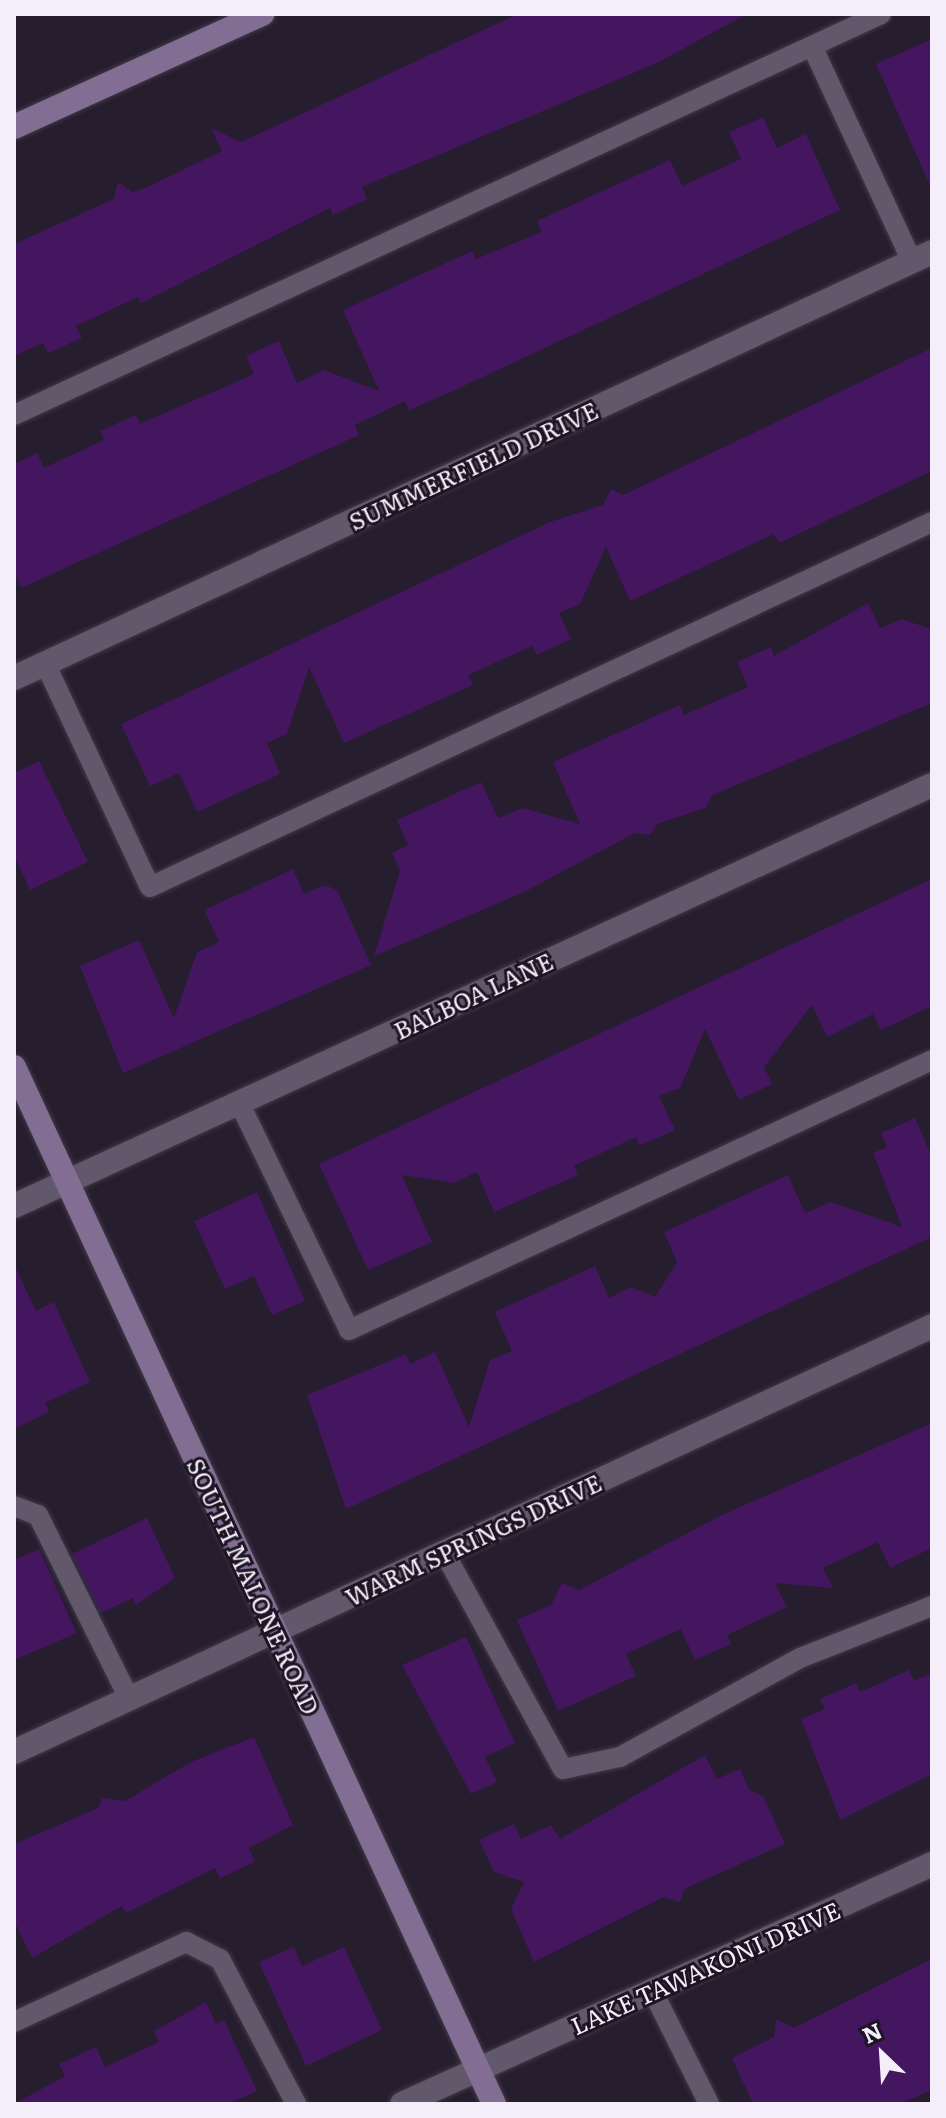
<!DOCTYPE html>
<html>
<head>
<meta charset="utf-8">
<style>
	body { margin:0 }
	#map { position:relative; width:946px; height:2118px; overflow:hidden; background:#261d2e; font-family:Literata,serif }
	div>[style] { position:absolute }
	.building>* { inset:0; background:#43165f }
	.roads { filter:drop-shadow(0 0 2px #413a48) drop-shadow(0 0 2px #413a48) }
	.lane>* { height:20px; margin:-10px; padding:0 10px; transform-origin:10px; border-radius:10px; background:#62586b }
	.street>* { height:24px; margin:-12px; padding:0 12px; transform-origin:12px; border-radius:12px; background:#62586b }
	.secondary>* { height:24px; margin:-12px; padding:0 12px; transform-origin:12px; border-radius:12px; background:#826e93 }
	span { translate:-50% -50%; white-space:nowrap; text-align:center; line-height:1.15; -webkit-text-stroke:6px #1d1424; paint-order:stroke }
	.street-label { font-size:24px; color:#f4eefa }
	.frame { position:absolute; inset:0; border:16px solid #f4eefa; pointer-events:none }
	.north { position:absolute; left:842px; top:2014px; width:80px; height:80px; -webkit-text-stroke:6px #1d1424; paint-order:stroke; rotate:335deg; font-size:22px; font-weight:700; line-height:32px; text-align:center; color:#f4eefa }
	.north::after { content:''; display:block; margin:auto; width:28px; height:36px; background:#f4eefa; clip-path:polygon(50% 0,100% 100%,50% 72%,0 100%) }
</style>
</head>
<body>
<div id="map">
	<div class="building">
		<i style="clip-path:polygon(518px 14px,747px 14px,657px 63px,362px 187px,367px 199px,333px 215px,330px 208px,141px 303px,138px 297px,76px 326px,82px 338px,48px 353px,43px 343px,14px 356px,14px 244px,114px 199px,118px 182px,132px 192px,143px 189px,222px 151px,211px 128px,241px 142px)"></i>
		<i style="clip-path:polygon(932px 39px,932px 190px,876px 64px)"></i>
		<i style="clip-path:polygon(763px 117px,777px 148px,806px 134px,840px 210px,455px 390px,409px 410px,405px 401px,355px 425px,359px 435px,21px 588px,14px 572px,14px 464px,37px 453px,44px 468px,104px 440px,100px 431px,136px 415px,140px 424px,254px 374px,246px 356px,279px 341px,297px 383px,324px 370px,379px 391px,343px 310px,472px 251px,476px 259px,541px 232px,537px 221px,670px 160px,682px 186px,741px 159px,729px 132px)"></i>
		<i style="clip-path:polygon(932px 348px,932px 471px,779px 543px,774px 534px,630px 601px,606px 547px,580px 604px,559px 613px,571px 639px,537px 655px,532px 646px,468px 675px,473px 685px,344px 743px,309px 667px,287px 734px,267px 743px,280px 774px,197px 812px,179px 773px,150px 786px,121px 724px,550px 522px,603px 505px,611px 489px,623px 495px)"></i>
		<i style="clip-path:polygon(868px 603px,880px 628px,901px 619px,932px 629px,932px 703px,713px 795px,705px 808px,657px 824px,650px 835px,635px 833px,524px 892px,374px 956px,400px 871px,392px 853px,408px 845px,397px 820px,481px 782px,498px 818px,523px 808px,580px 824px,553px 762px,680px 705px,684px 715px,748px 687px,737px 662px,771px 647px,774px 656px)"></i>
		<i style="clip-path:polygon(39px 761px,88px 862px,30px 890px,14px 855px,14px 773px)"></i>
		<i style="clip-path:polygon(293px 869px,304px 894px,325px 885px,337px 890px,371px 965px,123px 1073px,80px 966px,139px 940px,174px 1018px,197px 952px,219px 942px,204px 910px)"></i>
		<i style="clip-path:polygon(932px 879px,932px 1006px,881px 1030px,873px 1014px,827px 1037px,812px 1005px,764px 1067px,772px 1084px,739px 1100px,705px 1029px,680px 1088px,659px 1096px,675px 1130px,639px 1146px,636px 1137px,574px 1166px,578px 1175px,494px 1212px,477px 1172px,453px 1183px,402px 1175px,432px 1242px,368px 1270px,319px 1164px)"></i>
		<i style="clip-path:polygon(915px 1118px,932px 1157px,932px 1237px,346px 1509px,307px 1395px,406px 1354px,410px 1364px,435px 1352px,469px 1427px,490px 1360px,512px 1351px,495px 1312px,595px 1266px,609px 1298px,631px 1287px,655px 1297px,677px 1262px,664px 1232px,753px 1191px,788px 1175px,805px 1213px,831px 1202px,902px 1227px,873px 1153px,887px 1147px,881px 1133px)"></i>
		<i style="clip-path:polygon(257px 1192px,305px 1301px,272px 1315px,254px 1276px,225px 1289px,194px 1221px)"></i>
		<i style="clip-path:polygon(14px 1264px,36px 1311px,54px 1302px,90px 1382px,45px 1403px,49px 1412px,14px 1429px)"></i>
		<i style="clip-path:polygon(932px 1423px,932px 1548px,890px 1568px,878px 1542px,823px 1568px,833px 1588px,775px 1583px,787px 1607px,727px 1635px,731px 1644px,695px 1660px,681px 1629px,626px 1654px,636px 1676px,558px 1711px,517px 1620px,551px 1605px,562px 1583px,579px 1590px,722px 1515px)"></i>
		<i style="clip-path:polygon(147px 1518px,175px 1578px,136px 1605px,133px 1598px,101px 1613px,72px 1554px)"></i>
		<i style="clip-path:polygon(39px 1549px,77px 1633px,14px 1660px,14px 1560px)"></i>
		<i style="clip-path:polygon(466px 1637px,515px 1743px,485px 1757px,497px 1782px,471px 1794px,402px 1665px)"></i>
		<i style="clip-path:polygon(909px 1670px,914px 1681px,932px 1673px,932px 1774px,840px 1820px,801px 1719px,825px 1709px,820px 1699px,856px 1683px,860px 1692px)"></i>
		<i style="clip-path:polygon(254px 1737px,293px 1825px,249px 1848px,255px 1862px,220px 1878px,215px 1868px,126px 1913px,122px 1906px,32px 1958px,14px 1921px,14px 1844px,98px 1808px,102px 1798px,125px 1801px,191px 1762px)"></i>
		<i style="clip-path:polygon(705px 1755px,717px 1779px,740px 1769px,749px 1790px,763px 1796px,785px 1844px,684px 1889px,680px 1902px,664px 1897px,534px 1962px,511px 1909px,524px 1882px,494px 1872px,479px 1840px,514px 1824px,521px 1839px,551px 1825px,560px 1839px)"></i>
		<i style="clip-path:polygon(294px 1947px,302px 1966px,344px 1947px,382px 2030px,306px 2066px,259px 1962px)"></i>
		<i style="clip-path:polygon(932px 1959px,932px 2090px,900px 2104px,753px 2104px,732px 2058px,774px 2037px,776px 2019px,794px 2028px)"></i>
		<i style="clip-path:polygon(206px 2002px,216px 2024px,224px 2020px,257px 2091px,228px 2104px,14px 2104px,65px 2076px,59px 2064px,96px 2047px,105px 2067px,159px 2042px,154px 2031px)"></i>
	</div>
	<div class="roads">
		<div class="lane">
			<i style="left:812px;top:46px;width:237px;rotate:65.1deg"></i>
			<i style="left:14px;top:415px;width:955px;rotate:-24.82deg"></i>
			<i style="left:45px;top:663px;width:247px;rotate:64.9deg"></i>
			<i style="left:150px;top:887px;width:863px;rotate:-25.02deg"></i>
			<i style="left:239px;top:1102px;width:253px;rotate:64.2deg"></i>
			<i style="left:349px;top:1330px;width:642px;rotate:-24.85deg"></i>
			<i style="left:14px;top:1506px;width:26px;rotate:21deg"></i>
			<i style="left:38px;top:1515px;width:204px;rotate:63.6deg"></i>
			<i style="left:444px;top:1552px;width:247px;rotate:61.3deg"></i>
			<i style="left:563px;top:1769px;width:58px;rotate:-11.9deg"></i>
			<i style="left:620px;top:1757px;width:205px;rotate:-28.8deg"></i>
			<i style="left:800px;top:1658px;width:142px;rotate:-21.5deg"></i>
			<i style="left:652px;top:1990px;width:127px;rotate:63.4deg"></i>
			<i style="left:14px;top:2022px;width:190px;rotate:-24.9deg"></i>
			<i style="left:186px;top:1942px;width:38px;rotate:27deg"></i>
			<i style="left:220px;top:1959px;width:164px;rotate:62.3deg"></i>
		</div>
		<div class="street">
			<i style="left:14px;top:678px;width:1012px;rotate:-24.89deg"></i>
			<i style="left:14px;top:1206px;width:1010px;rotate:-24.64deg"></i>
			<i style="left:14px;top:1752px;width:1012px;rotate:-24.89deg"></i>
			<i style="left:402px;top:2104px;width:582px;rotate:-24.36deg"></i>
		</div>
		<div class="secondary">
			<i style="left:14px;top:127px;width:273px;rotate:-24.5deg"></i>
			<i style="left:14px;top:1067px;width:1143px;rotate:65.16deg"></i>
		</div>
	</div>
	<div class="street-label">
		<span style="left:473px;top:465px;rotate:-25deg">SUMMERFIELD DRIVE</span>
		<span style="left:473px;top:995px;rotate:-25deg">BALBOA LANE</span>
		<span style="left:473px;top:1539px;rotate:-25deg">WARM SPRINGS DRIVE</span>
		<span style="left:254px;top:1586px;rotate:65deg">SOUTH MALONE ROAD</span>
		<span style="left:705px;top:1967px;rotate:-24deg">LAKE TAWAKONI DRIVE</span>
	</div>
	<div class="frame"></div>
	<div class="north">N</div>
</div>
</body>
</html>
